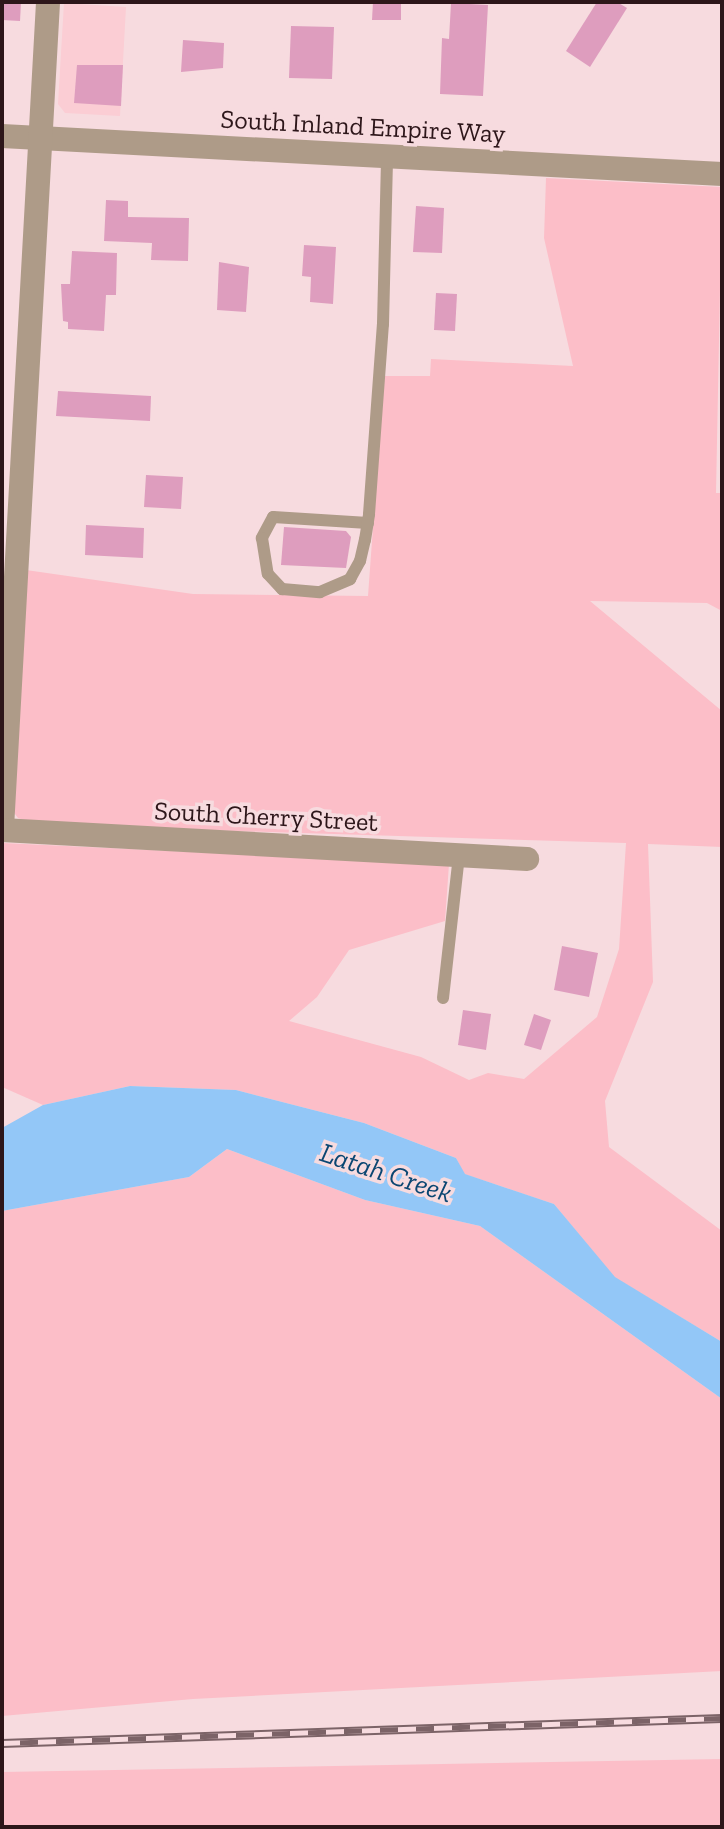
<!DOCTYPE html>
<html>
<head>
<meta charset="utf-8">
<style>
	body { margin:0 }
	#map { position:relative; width:724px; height:1829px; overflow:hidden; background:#f7dbdf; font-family:"Zilla Slab",serif }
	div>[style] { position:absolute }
	.built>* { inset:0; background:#fbcdd4 }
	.green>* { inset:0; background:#fcbec8 }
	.water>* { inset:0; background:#93c7f7 }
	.building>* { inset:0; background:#de9dbe }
	.lane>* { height:12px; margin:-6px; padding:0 6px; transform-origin:6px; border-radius:6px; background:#ae9b88 }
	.street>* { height:24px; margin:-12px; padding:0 12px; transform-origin:12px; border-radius:12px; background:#ae9b88 }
	.rail>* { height:9px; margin-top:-4.5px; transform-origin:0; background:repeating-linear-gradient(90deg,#f7dbdf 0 18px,#7c6367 0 36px); box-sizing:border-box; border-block:2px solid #7c6367 }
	span { translate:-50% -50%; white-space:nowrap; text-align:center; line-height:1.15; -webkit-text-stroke:7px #f7dbdf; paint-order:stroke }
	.street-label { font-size:26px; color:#2d161a }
	.water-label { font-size:28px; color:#0a4672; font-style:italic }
	.frame { position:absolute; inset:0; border:4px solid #2d161a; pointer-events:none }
</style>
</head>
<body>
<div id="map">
	<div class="built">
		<i style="clip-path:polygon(64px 3px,126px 7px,120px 116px,65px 113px,58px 104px)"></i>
	</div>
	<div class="green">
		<i style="clip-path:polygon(546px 178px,722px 187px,716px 493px,722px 493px,722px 611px,707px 603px,590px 601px,722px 711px,722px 847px,648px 844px,653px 982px,605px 1101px,609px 1147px,722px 1231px,722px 1342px,614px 1277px,554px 1204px,464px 1174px,456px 1158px,364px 1123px,236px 1090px,130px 1086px,43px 1105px,2px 1087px,3px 843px,449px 864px,445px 921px,349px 950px,317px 997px,289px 1021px,421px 1057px,469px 1080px,488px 1073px,524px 1079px,597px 1017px,619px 949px,626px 843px,39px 825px,18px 818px,9px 806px,26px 570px,193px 594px,368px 596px,384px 376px,430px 376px,431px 359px,573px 366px,544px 238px)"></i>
		<i style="clip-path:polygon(227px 1149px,365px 1200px,480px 1226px,722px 1399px,722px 1671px,193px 1699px,2px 1716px,2px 1211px,189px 1177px)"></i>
		<i style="clip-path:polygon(722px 1759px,722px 1827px,2px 1827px,2px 1772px)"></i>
	</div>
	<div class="water">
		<i style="clip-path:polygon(130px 1086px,236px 1090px,364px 1123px,456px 1158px,465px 1174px,554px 1204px,615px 1277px,722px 1342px,722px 1399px,480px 1226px,365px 1200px,227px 1149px,189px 1177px,2px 1211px,2px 1128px,43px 1105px)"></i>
	</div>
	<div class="building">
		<i style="clip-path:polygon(2px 2px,21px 2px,20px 21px,2px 20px)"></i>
		<i style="clip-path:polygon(373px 2px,401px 2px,401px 20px,372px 20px)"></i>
		<i style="clip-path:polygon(597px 2px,617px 2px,627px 8px,590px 67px,566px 51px)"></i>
		<i style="clip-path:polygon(451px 3px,488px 5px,483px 96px,440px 94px,442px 38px,449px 39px)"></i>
		<i style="clip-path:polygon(291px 26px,334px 27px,332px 79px,289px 78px)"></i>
		<i style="clip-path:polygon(183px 40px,224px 43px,223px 68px,181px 72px)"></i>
		<i style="clip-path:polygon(77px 65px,123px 65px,121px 106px,74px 103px)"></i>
		<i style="clip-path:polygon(106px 200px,128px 201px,128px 217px,189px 218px,188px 261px,151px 260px,152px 243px,104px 241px)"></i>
		<i style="clip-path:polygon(416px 206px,444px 208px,442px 253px,413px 252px)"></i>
		<i style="clip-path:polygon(304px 245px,336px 247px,333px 304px,310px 302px,311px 277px,302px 276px)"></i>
		<i style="clip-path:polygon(72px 251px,117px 253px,116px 295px,106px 295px,104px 331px,68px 329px,68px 322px,63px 321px,61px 284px,70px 284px)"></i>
		<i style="clip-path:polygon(219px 262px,249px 267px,246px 312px,217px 310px)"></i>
		<i style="clip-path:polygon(436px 293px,457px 294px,455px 331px,434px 330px)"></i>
		<i style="clip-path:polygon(58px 391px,151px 396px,150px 421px,56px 416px)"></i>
		<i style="clip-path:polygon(146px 475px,183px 477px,181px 509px,144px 507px)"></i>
		<i style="clip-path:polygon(86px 525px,144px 528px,143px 558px,85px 555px)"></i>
		<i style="clip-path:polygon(284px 527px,346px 531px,351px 537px,346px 568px,281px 565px)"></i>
		<i style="clip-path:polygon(562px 946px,598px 953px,589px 997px,554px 990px)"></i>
		<i style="clip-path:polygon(463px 1010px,491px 1014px,486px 1050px,458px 1045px)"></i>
		<i style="clip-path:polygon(534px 1014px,551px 1020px,541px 1050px,524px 1045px)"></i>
	</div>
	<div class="lane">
		<i style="left:368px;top:523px;width:95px;rotate:-176.4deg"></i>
		<i style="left:273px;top:517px;width:24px;rotate:118deg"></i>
		<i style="left:262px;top:538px;width:36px;rotate:81deg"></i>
		<i style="left:268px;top:574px;width:21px;rotate:47deg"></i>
		<i style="left:282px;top:589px;width:38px;rotate:5deg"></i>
		<i style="left:320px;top:592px;width:33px;rotate:-23deg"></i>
		<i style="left:350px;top:579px;width:21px;rotate:-61deg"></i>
		<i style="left:360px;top:561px;width:22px;rotate:-77deg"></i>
		<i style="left:365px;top:540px;width:26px;rotate:-81deg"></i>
		<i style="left:369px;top:514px;width:191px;rotate:-85.8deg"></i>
		<i style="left:383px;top:324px;width:167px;rotate:-88.6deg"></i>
		<i style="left:443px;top:998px;width:143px;rotate:-83.6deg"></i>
	</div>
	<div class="street">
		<i style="left:2px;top:136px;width:721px;rotate:3.02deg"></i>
		<i style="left:2px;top:828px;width:827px;rotate:-86.81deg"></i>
		<i style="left:2px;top:830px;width:526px;rotate:3.16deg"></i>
	</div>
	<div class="rail">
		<i style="left:2px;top:1743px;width:720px;rotate:-1.99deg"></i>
	</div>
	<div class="street-label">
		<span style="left:363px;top:127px;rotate:3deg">South Inland Empire Way</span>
		<span style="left:266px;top:817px;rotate:3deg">South Cherry Street</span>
	</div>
	<div class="water-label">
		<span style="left:386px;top:1173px;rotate:18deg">Latah Creek</span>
	</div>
	<div class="frame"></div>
</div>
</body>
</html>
